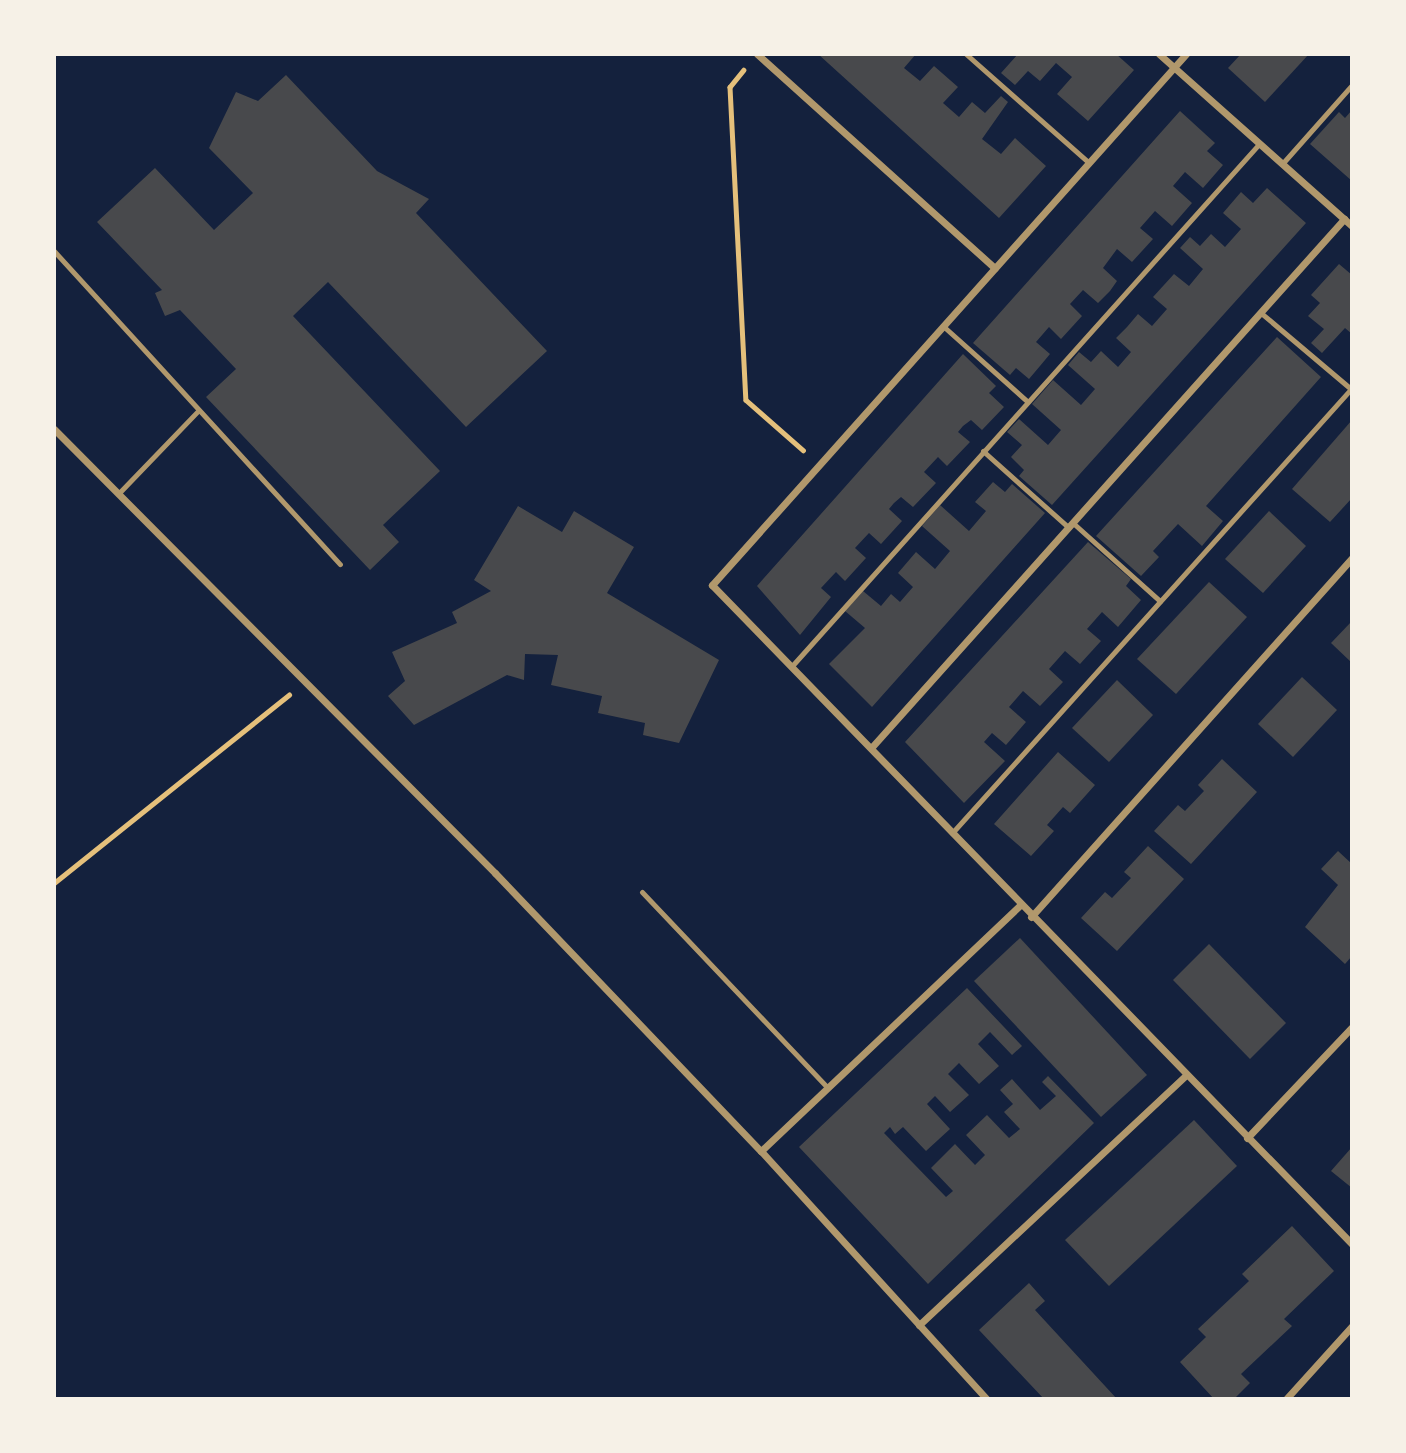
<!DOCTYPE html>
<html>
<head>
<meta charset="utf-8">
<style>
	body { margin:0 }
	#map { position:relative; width:1406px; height:1453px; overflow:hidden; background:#14213d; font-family:"Alegreya Sans",sans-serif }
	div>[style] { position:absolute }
	.building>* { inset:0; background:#48494c }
	.path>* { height:4.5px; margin:-2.25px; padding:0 2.25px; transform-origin:2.25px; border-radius:2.25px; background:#e5c07b }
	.service>* { height:5px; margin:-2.5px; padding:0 2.5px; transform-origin:2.5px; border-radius:2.5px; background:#b1986c }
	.minor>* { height:7px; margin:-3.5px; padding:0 3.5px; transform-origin:3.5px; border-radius:3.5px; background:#b1986c }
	span { translate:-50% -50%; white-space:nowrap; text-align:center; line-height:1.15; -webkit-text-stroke:6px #f6f1e7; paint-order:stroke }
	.frame { position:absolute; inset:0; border:56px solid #f6f1e7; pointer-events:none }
</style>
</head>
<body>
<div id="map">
	<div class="building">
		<i style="clip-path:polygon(818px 54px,916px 54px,904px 68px,920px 81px,934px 66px,958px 87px,943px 103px,959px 117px,972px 102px,985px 113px,1001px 96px,1008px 102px,982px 139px,1001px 154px,1015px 138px,1046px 166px,999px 218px)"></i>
		<i style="clip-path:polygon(1018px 54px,1116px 54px,1134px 70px,1088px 121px,1057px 94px,1072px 77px,1056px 63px,1040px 81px,1028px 71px,1015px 85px,1001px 73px)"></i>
		<i style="clip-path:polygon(1241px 54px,1309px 54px,1265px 102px,1228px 68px)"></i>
		<i style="clip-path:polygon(286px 75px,377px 171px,429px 199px,416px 213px,547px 351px,466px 427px,328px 282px,293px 316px,440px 471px,383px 525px,399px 542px,370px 570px,206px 397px,236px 369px,180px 310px,165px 316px,155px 293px,162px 290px,97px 222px,155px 168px,214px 230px,253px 193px,209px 148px,236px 92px,258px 101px)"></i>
		<i style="clip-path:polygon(1352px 110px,1352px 181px,1310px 144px,1339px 112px,1345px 118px)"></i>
		<i style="clip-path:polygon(1180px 111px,1215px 143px,1207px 151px,1223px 165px,1203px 188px,1185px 172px,1173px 186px,1192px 203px,1172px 226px,1155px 211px,1140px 228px,1153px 239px,1132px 262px,1117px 249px,1103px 268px,1117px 281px,1110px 291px,1098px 303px,1083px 290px,1070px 304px,1082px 316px,1061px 339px,1049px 327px,1036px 342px,1050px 354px,1040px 366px,1029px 379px,1016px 368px,1010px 375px,973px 343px)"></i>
		<i style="clip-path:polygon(1267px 188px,1306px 223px,1052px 505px,1019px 476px,1024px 470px,1011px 457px,1022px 445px,1007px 432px,1019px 419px,1048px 445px,1061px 430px,1032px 404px,1053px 380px,1081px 405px,1095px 389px,1068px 365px,1079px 352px,1091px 362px,1101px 351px,1118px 367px,1131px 352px,1116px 338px,1127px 327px,1138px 314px,1152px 326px,1167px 309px,1153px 297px,1174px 274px,1189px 286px,1203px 269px,1180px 248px,1190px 237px,1200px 246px,1211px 234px,1225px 247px,1241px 229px,1223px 213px,1241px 192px,1253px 203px)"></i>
		<i style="clip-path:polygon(1339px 264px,1352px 275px,1352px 334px,1345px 328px,1322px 353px,1311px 343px,1324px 329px,1308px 316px,1320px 303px,1311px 295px)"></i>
		<i style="clip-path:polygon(1277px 337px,1321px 377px,1206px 506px,1223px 521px,1202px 546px,1178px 524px,1153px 551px,1159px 557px,1141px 576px,1096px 536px)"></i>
		<i style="clip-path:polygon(963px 354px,996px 386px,989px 393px,1004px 407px,982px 430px,971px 420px,963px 426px,958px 432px,970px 442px,947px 466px,938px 457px,924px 472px,936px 483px,913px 507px,901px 497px,894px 503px,889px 509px,902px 521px,881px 544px,869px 533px,855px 548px,866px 558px,845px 581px,836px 572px,821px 588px,831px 597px,800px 635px,757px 586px)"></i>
		<i style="clip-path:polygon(1352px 420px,1352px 498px,1330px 522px,1292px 489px)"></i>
		<i style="clip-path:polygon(993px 482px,1005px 492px,1012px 484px,1045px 513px,872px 707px,829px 664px,865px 628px,845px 611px,863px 591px,881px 606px,891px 594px,900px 602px,913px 587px,898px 573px,916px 552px,935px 569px,950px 551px,922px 526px,940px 505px,969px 531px,986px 511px,975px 502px)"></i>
		<i style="clip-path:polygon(518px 506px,562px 532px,574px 511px,634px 547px,607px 593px,719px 660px,679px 743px,643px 735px,645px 723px,598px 713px,602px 696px,551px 685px,558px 655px,525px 654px,524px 680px,507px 675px,414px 725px,388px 696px,405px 681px,392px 652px,457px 623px,452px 612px,491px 591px,474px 580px)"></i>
		<i style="clip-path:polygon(1269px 511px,1306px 546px,1263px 593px,1225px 559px)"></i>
		<i style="clip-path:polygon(1088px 542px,1131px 579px,1126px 586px,1141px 600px,1118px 627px,1102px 612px,1087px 629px,1101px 641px,1080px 664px,1065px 651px,1049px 669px,1063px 682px,1040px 706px,1023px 691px,1009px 707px,1026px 722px,1006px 745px,992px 733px,984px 742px,1005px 761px,964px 803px,905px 742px)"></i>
		<i style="clip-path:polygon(1209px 582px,1247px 617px,1176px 694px,1137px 659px)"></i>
		<i style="clip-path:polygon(1352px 621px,1352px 663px,1331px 643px)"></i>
		<i style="clip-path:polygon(1302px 677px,1337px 710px,1293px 757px,1258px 724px)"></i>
		<i style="clip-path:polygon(1117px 680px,1153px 715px,1109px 762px,1072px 728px)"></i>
		<i style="clip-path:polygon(1058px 752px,1095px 785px,1070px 813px,1063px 807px,1047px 825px,1054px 831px,1031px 856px,994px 824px)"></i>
		<i style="clip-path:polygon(1222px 759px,1257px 792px,1191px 864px,1154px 831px,1178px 805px,1185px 811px,1204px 791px,1198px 785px)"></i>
		<i style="clip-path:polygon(1148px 846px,1184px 879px,1117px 951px,1081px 918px,1105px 892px,1112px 898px,1131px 878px,1124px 872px)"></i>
		<i style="clip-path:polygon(1338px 851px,1352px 864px,1352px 956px,1345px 964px,1305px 927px,1338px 885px,1321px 869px)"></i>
		<i style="clip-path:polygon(1020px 938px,1147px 1075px,1101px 1117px,974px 981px)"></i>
		<i style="clip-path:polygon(1209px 944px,1286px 1023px,1250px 1059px,1173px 980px)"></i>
		<i style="clip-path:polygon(967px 988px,1022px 1046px,1012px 1055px,990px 1032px,978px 1044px,999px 1066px,979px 1084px,959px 1063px,948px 1074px,969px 1095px,950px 1112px,935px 1096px,927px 1104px,950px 1129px,926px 1151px,903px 1127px,895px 1134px,890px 1127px,884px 1133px,946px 1197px,953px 1191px,931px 1168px,955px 1144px,975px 1165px,985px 1155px,966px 1135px,987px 1115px,1009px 1138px,1020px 1129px,1004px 1112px,1013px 1104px,1000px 1090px,1012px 1079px,1040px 1110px,1056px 1096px,1042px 1082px,1048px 1076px,1094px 1123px,928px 1284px,799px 1147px)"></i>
		<i style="clip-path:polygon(1194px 1120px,1237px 1166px,1109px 1286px,1065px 1240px)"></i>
		<i style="clip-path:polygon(1352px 1147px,1352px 1188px,1331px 1171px)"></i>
		<i style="clip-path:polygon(1292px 1226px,1334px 1271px,1284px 1319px,1292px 1326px,1241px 1374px,1250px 1383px,1234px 1399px,1214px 1399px,1180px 1362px,1206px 1337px,1198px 1329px,1249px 1281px,1242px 1274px)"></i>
		<i style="clip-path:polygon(1029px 1283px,1045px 1301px,1035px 1310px,1117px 1399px,1044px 1399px,979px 1330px)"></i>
	</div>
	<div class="path">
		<i style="left:744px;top:70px;width:22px;rotate:129deg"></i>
		<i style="left:730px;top:87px;width:313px;rotate:87.1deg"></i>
		<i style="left:746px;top:400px;width:76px;rotate:41.3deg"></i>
		<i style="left:54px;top:883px;width:301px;rotate:-38.7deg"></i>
	</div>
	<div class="service">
		<i style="left:966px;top:54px;width:164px;rotate:41.5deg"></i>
		<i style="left:1282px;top:164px;width:106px;rotate:-48.5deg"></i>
		<i style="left:54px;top:251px;width:424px;rotate:47.6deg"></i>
		<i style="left:943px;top:326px;width:113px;rotate:41.8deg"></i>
		<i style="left:983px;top:451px;width:115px;rotate:41.8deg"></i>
		<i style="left:118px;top:494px;width:115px;rotate:-46.1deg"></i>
		<i style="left:1073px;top:523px;width:117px;rotate:41.9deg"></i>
		<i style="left:791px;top:667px;width:702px;rotate:-48.18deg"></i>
		<i style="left:952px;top:833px;width:597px;rotate:-48.06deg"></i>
		<i style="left:1351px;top:389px;width:118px;rotate:-139.8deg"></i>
		<i style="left:642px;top:892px;width:267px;rotate:46.5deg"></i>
	</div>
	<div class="minor">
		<i style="left:757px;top:54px;width:320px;rotate:42deg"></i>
		<i style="left:1159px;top:54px;width:259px;rotate:41.7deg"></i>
		<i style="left:1186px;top:54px;width:712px;rotate:131.75deg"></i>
		<i style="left:712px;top:585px;width:919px;rotate:45.84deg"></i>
		<i style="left:54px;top:429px;width:626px;rotate:45.19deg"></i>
		<i style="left:495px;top:873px;width:385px;rotate:46.3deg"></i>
		<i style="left:761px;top:1151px;width:336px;rotate:47.7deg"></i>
		<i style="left:871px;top:748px;width:710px;rotate:-48.2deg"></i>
		<i style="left:1031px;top:917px;width:482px;rotate:-48.2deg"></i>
		<i style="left:1247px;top:1138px;width:153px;rotate:-46.6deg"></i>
		<i style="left:761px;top:1151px;width:357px;rotate:-43.5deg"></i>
		<i style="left:919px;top:1325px;width:364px;rotate:-43.1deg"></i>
		<i style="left:1286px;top:1399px;width:98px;rotate:-47.9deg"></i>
	</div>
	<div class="frame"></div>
</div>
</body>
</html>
